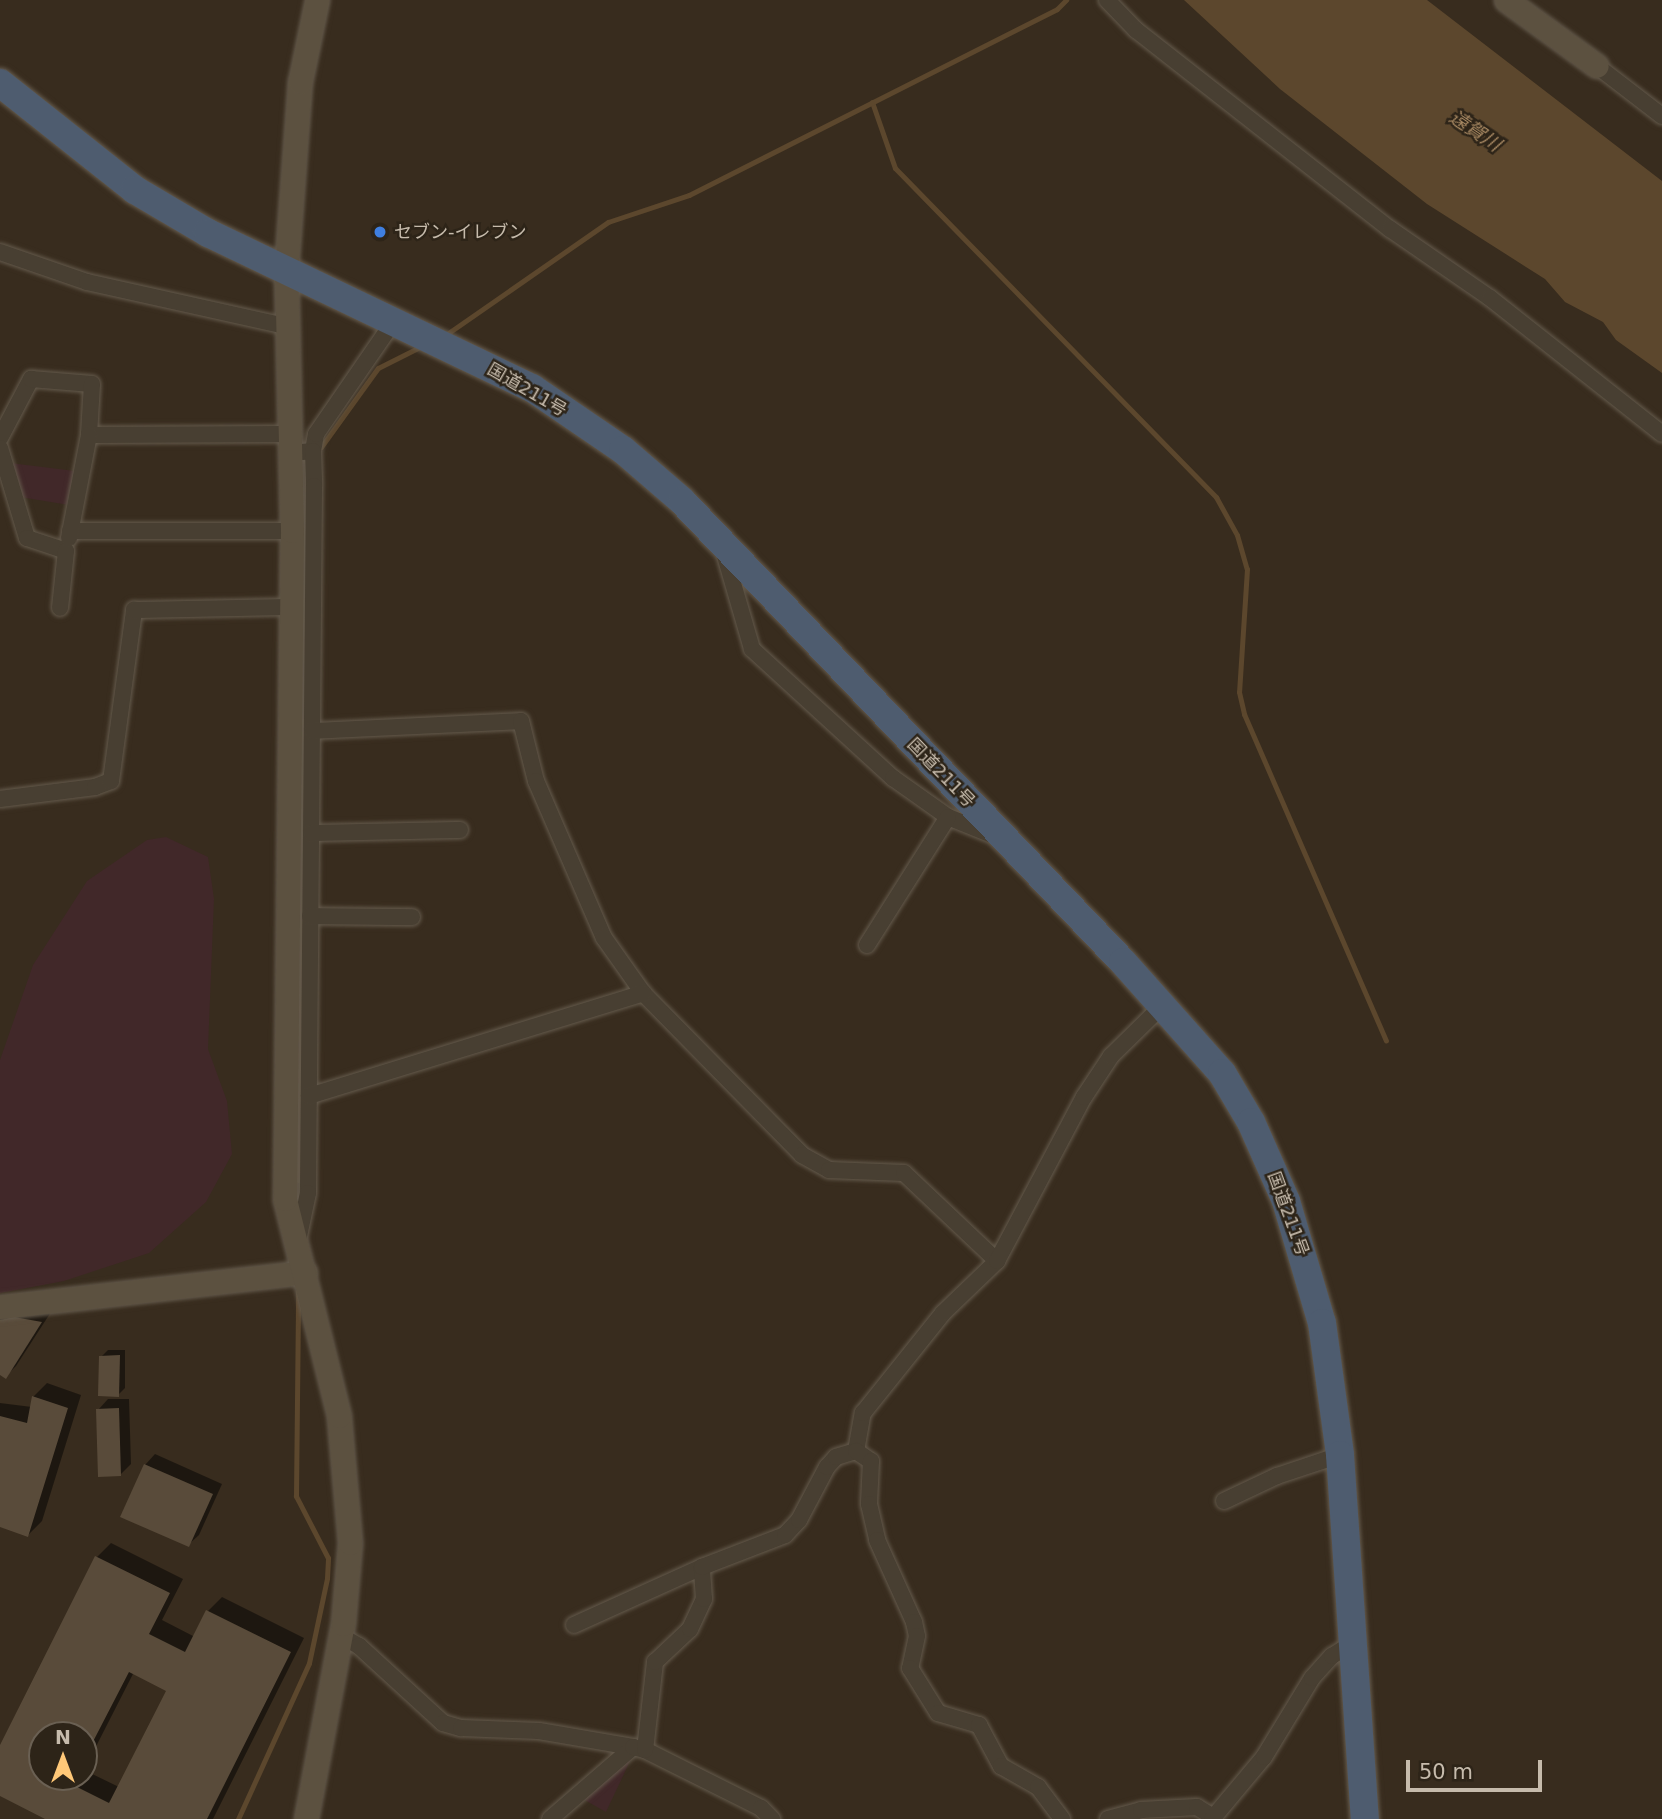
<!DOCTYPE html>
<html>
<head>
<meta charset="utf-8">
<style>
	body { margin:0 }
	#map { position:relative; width:1662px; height:1819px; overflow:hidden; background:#382c1e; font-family:"DejaVu Sans","Noto Sans JP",sans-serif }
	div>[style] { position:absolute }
	.green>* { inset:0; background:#412829 }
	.water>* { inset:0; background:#5c472d }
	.shadow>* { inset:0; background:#0007 }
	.stream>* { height:5px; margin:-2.5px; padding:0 2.5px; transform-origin:2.5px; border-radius:2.5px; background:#5c472d }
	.building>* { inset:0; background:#594b3a }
	.roads { filter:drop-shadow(0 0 2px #645a4c) drop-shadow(0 0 2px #645a4c) }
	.street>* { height:16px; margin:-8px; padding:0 8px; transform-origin:8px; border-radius:8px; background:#483f32 }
	.secondary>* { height:23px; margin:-11.5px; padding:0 11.5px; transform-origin:11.5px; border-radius:11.5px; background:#5c5140 }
	.highway>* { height:28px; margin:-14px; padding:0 14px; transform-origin:14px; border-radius:14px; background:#4e5c6f }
	.dots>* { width:19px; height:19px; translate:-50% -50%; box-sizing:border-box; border:4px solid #2d2418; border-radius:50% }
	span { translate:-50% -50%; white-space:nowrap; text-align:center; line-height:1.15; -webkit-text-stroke:5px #2d2418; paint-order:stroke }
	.poi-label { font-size:18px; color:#c6bbac }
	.left { translate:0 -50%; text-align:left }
	.street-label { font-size:18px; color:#c6bbac }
	.water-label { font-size:19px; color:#a78862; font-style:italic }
	.north { position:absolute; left:28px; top:1721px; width:70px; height:70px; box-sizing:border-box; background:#2d2418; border:2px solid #6a6053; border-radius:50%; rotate:0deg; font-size:19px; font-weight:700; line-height:28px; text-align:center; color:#c6bbac }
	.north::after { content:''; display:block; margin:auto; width:24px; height:32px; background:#ffc878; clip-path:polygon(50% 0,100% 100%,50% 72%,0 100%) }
	.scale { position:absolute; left:1406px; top:1760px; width:136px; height:32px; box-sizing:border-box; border:4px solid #c6bbac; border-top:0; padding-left:9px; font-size:21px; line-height:24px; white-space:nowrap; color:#c6bbac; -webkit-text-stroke:5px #2d2418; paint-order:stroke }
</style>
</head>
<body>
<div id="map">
	<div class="green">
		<i style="clip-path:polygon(10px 463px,75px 471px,69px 505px,20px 497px)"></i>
		<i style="clip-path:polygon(166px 837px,208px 857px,214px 899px,208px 1049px,227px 1101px,232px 1154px,206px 1202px,149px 1253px,64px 1281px,0 1293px,0 1060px,33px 965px,87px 881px,147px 840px)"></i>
		<i style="clip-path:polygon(631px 1759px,606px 1812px,581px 1798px)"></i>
	</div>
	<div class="water">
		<i style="clip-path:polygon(1184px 0,1427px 0,1662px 181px,1662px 373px,1616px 340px,1603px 322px,1565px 302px,1545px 279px,1427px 204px,1280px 89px)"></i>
	</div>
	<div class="shadow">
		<i style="clip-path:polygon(51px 1312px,16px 1366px,6px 1376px,0 1373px,0 1313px)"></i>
		<i style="clip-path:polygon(108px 1350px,125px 1350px,125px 1388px,118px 1395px,101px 1357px)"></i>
		<i style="clip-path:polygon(47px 1383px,81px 1395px,42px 1521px,28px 1535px,0 1526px,0 1403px,32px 1407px,33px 1397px)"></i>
		<i style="clip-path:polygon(108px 1399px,129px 1399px,131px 1464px,121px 1474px,98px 1410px)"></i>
		<i style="clip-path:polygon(155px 1454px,222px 1484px,199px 1535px,188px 1545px,145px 1465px)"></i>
		<i style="clip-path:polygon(evenodd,111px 1543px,183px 1579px,162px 1620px,195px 1637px,208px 1611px,222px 1597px,304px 1638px,213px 1819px,49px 1819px,0 1794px,0 1749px,97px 1557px,111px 1543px,134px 1672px,168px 1690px,119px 1787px,84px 1770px,84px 1777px,42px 1777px,42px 1735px,84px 1735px,84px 1770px,134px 1672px)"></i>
	</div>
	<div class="stream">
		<i style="left:872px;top:102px;width:70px;rotate:70.8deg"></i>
		<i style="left:895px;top:168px;width:460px;rotate:45.7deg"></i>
		<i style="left:1216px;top:497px;width:43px;rotate:61.1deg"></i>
		<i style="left:1237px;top:535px;width:35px;rotate:74deg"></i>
		<i style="left:1247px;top:569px;width:123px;rotate:93.7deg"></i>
		<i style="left:1239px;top:692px;width:23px;rotate:77deg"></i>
		<i style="left:1244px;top:714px;width:356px;rotate:66.5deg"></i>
		<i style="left:444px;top:336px;width:200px;rotate:-34.8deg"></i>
		<i style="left:608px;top:222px;width:85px;rotate:-18.4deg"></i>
		<i style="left:689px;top:195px;width:412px;rotate:-26.8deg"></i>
		<i style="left:1057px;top:9px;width:13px;rotate:-45deg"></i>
		<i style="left:321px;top:447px;width:97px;rotate:-54.2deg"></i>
		<i style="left:378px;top:368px;width:49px;rotate:-26.6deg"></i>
		<i style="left:298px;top:1180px;width:459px;rotate:-89.3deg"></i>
		<i style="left:238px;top:1819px;width:171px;rotate:-65.5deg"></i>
		<i style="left:309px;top:1663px;width:87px;rotate:-78deg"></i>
		<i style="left:327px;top:1578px;width:20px;rotate:-87deg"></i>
		<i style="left:328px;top:1558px;width:70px;rotate:-117.3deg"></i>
		<i style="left:296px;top:1496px;width:205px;rotate:-89.4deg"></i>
	</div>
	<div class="building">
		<i style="clip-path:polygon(14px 1317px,42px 1322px,6px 1379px,0 1375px,0 1320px)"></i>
		<i style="clip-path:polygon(120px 1355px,119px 1397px,98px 1396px,99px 1356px)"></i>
		<i style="clip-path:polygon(32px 1396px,68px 1408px,28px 1537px,0 1527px,0 1416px,27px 1423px)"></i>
		<i style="clip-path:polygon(119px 1408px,121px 1476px,98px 1477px,96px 1409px)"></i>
		<i style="clip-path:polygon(144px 1464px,213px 1494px,189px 1547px,120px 1517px)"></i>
		<i style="clip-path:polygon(evenodd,95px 1556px,170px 1593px,149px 1634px,185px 1652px,206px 1610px,291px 1652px,207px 1819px,45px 1819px,0 1796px,0 1745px,95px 1556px,129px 1672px,166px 1691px,109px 1803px,71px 1784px,75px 1777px,42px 1777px,42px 1735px,84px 1735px,84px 1759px,129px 1672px)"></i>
	</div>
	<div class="roads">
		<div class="street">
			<i style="left:1107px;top:0;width:42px;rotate:46deg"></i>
			<i style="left:1136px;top:30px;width:323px;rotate:38.1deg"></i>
			<i style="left:1390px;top:229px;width:121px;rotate:34.6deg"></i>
			<i style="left:1490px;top:298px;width:219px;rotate:38.3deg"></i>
			<i style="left:1597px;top:66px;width:82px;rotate:37.6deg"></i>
			<i style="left:0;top:252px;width:92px;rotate:19deg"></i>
			<i style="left:87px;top:282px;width:203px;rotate:12.5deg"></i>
			<i style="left:0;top:438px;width:67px;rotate:-62.3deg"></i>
			<i style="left:31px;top:379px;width:61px;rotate:4.7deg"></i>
			<i style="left:92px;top:384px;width:51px;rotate:93.4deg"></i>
			<i style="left:89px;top:435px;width:202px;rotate:-0.3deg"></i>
			<i style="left:0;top:448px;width:94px;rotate:73.3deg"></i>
			<i style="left:27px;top:538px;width:41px;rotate:18.4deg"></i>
			<i style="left:66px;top:551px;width:57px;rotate:96deg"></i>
			<i style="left:313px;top:451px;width:17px;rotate:-80deg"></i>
			<i style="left:316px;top:434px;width:137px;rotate:-55.4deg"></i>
			<i style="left:291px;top:453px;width:22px;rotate:-5deg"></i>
			<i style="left:313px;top:451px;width:35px;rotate:88deg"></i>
			<i style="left:314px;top:486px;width:707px;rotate:90.49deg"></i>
			<i style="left:308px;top:1193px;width:49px;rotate:101.8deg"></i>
			<i style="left:70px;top:531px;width:222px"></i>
			<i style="left:69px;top:538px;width:105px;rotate:-79deg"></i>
			<i style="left:723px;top:549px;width:104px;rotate:73.8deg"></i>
			<i style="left:752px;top:649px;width:191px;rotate:42.5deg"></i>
			<i style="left:893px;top:778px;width:67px;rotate:35.3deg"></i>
			<i style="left:948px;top:817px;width:56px;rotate:22deg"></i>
			<i style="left:312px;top:731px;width:209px;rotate:-2.7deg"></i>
			<i style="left:521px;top:721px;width:62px;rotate:76deg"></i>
			<i style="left:536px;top:781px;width:171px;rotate:66.6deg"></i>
			<i style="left:604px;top:938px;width:67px;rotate:54.7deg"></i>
			<i style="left:643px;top:993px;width:227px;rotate:45.5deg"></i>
			<i style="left:802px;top:1155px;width:31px;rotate:29deg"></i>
			<i style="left:829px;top:1170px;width:75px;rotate:2.3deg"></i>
			<i style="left:904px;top:1173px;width:128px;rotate:43.4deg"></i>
			<i style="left:0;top:799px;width:96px;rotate:-7.2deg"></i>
			<i style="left:95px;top:787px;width:17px;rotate:-21deg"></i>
			<i style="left:111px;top:781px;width:173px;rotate:-82.3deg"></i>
			<i style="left:134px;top:610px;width:157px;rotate:-1.1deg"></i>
			<i style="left:311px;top:833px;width:149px;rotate:-1.2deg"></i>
			<i style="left:310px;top:916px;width:102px;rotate:0.6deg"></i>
			<i style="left:867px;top:945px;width:151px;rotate:-57.7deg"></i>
			<i style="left:309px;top:1096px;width:350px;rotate:-17.1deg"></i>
			<i style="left:856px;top:1451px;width:39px;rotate:-80deg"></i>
			<i style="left:863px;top:1413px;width:128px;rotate:-51.3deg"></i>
			<i style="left:943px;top:1313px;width:75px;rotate:-43.9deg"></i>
			<i style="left:997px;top:1261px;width:186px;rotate:-62.1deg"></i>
			<i style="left:1084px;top:1097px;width:49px;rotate:-56.6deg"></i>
			<i style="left:1111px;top:1056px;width:73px;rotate:-44.4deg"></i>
			<i style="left:1224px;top:1501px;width:59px;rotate:-25.3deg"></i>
			<i style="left:1277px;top:1476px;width:66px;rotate:-18.4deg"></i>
			<i style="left:574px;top:1625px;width:141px;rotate:-24.4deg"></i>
			<i style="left:341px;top:1636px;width:21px;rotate:29deg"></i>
			<i style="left:359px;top:1646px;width:114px;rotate:42.5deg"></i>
			<i style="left:443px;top:1723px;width:19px;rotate:16deg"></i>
			<i style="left:461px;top:1728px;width:78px;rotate:2.2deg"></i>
			<i style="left:539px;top:1731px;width:95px;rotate:9.7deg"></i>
			<i style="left:645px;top:1750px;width:130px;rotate:26.6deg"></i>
			<i style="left:761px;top:1808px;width:16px;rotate:45deg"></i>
			<i style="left:550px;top:1819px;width:110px;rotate:-40.9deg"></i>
			<i style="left:633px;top:1747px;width:12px;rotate:14deg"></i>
			<i style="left:645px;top:1750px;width:89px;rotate:-83.5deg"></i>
			<i style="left:655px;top:1662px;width:48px;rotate:-43.3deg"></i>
			<i style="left:690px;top:1629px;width:33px;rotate:-65deg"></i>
			<i style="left:704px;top:1599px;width:32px;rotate:-94deg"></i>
			<i style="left:702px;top:1567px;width:89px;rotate:-21.1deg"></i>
			<i style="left:785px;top:1535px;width:21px;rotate:-47deg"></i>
			<i style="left:799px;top:1520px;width:60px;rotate:-62.2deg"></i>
			<i style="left:827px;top:1467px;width:13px;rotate:-48deg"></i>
			<i style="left:836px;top:1457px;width:21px;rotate:-17deg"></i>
			<i style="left:856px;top:1451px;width:18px;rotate:34deg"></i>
			<i style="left:871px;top:1461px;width:43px;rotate:92.7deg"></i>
			<i style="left:869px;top:1504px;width:37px;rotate:77deg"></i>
			<i style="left:877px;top:1540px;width:90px;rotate:65.7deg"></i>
			<i style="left:914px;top:1622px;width:14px;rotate:78deg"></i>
			<i style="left:917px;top:1636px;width:33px;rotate:102deg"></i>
			<i style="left:910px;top:1668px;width:53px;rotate:58.1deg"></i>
			<i style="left:938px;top:1713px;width:43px;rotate:16.3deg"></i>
			<i style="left:979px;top:1725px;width:47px;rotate:61.8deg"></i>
			<i style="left:1001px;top:1766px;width:43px;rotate:29.6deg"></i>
			<i style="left:1038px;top:1787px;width:40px;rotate:53deg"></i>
			<i style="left:1108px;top:1819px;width:34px;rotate:-15deg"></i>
			<i style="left:1141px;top:1810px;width:56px;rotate:-3.1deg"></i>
			<i style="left:1197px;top:1807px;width:19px;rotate:32deg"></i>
			<i style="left:1212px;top:1819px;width:81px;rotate:-50deg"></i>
			<i style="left:1264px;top:1757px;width:92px;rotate:-58.7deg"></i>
			<i style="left:1312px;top:1678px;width:30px;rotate:-48deg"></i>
			<i style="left:1332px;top:1656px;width:25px;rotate:-32deg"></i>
		</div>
		<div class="secondary">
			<i style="left:1506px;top:0;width:112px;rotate:36deg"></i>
			<i style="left:0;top:1307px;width:307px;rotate:-6.5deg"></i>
			<i style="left:306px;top:1819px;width:198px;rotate:-79.3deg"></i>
			<i style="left:343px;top:1624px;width:81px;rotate:-85.1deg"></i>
			<i style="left:350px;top:1543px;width:127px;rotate:-95deg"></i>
			<i style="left:339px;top:1416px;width:224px;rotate:-104deg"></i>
			<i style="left:285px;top:1199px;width:668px;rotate:-89.4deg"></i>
			<i style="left:292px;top:531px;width:260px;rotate:-91.3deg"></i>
			<i style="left:286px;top:271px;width:190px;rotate:-85.8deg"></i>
			<i style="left:300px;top:82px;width:84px;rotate:-78.3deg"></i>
		</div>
		<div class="highway">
			<i style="left:0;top:83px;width:172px;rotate:38.4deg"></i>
			<i style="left:135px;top:190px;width:85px;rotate:30.5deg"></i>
			<i style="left:208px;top:233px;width:359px;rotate:25.6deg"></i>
			<i style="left:532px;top:388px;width:110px;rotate:34.3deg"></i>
			<i style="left:623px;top:450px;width:78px;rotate:40.8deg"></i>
			<i style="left:682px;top:501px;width:638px;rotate:46.27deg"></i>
			<i style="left:1123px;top:962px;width:149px;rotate:48.3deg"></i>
			<i style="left:1222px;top:1073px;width:57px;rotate:59.4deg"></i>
			<i style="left:1251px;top:1122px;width:86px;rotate:66.1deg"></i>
			<i style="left:1286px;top:1201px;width:127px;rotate:73.6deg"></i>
			<i style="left:1322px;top:1323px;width:133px;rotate:82.2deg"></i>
			<i style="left:1340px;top:1455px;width:365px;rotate:86.1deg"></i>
		</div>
	</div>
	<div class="dots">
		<i style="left:380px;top:232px;background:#3f7fe0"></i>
	</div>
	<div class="poi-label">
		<span class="left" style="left:394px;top:232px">セブン-イレブン</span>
	</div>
	<div class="street-label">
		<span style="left:527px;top:390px;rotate:30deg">国道211号</span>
		<span style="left:941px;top:773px;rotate:46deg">国道211号</span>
		<span style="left:1288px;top:1214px;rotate:70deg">国道211号</span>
	</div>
	<div class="water-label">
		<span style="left:1475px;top:131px;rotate:34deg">遠賀川</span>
	</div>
	<div class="north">N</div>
	<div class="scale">50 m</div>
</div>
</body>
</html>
